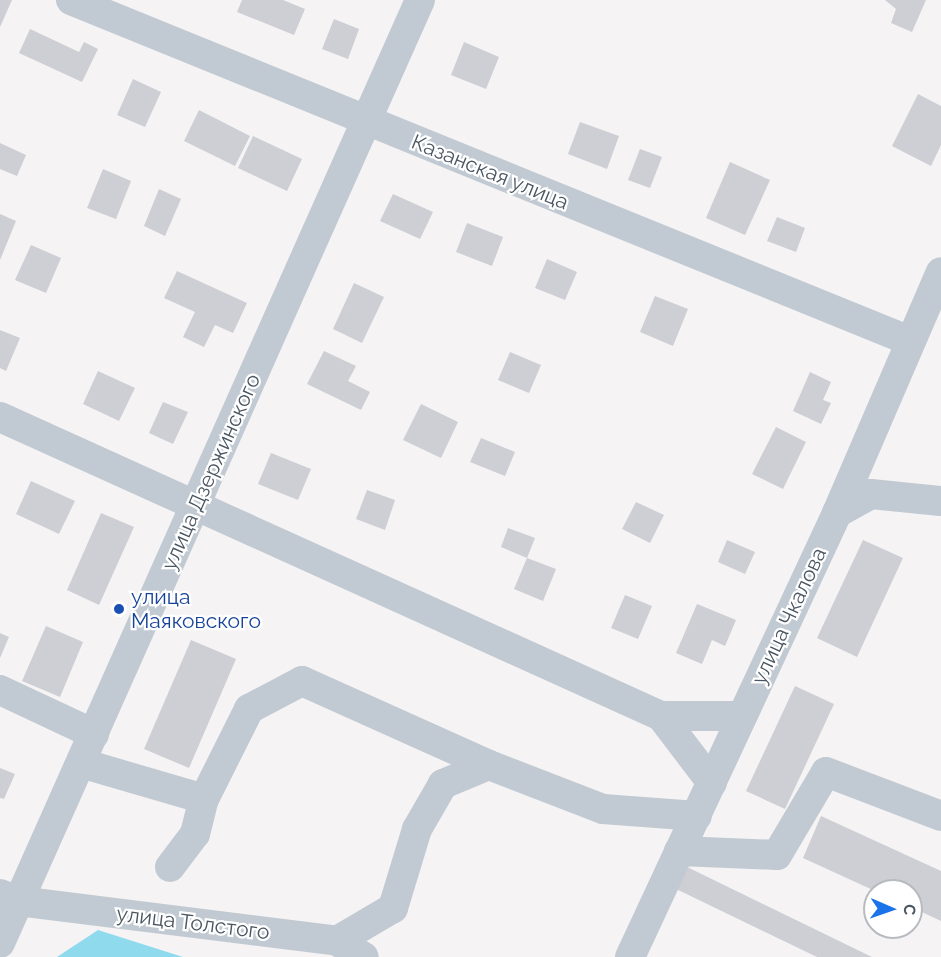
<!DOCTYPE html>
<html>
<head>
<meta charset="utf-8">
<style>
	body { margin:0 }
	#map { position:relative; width:941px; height:957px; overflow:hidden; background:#f5f3f3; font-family:Raleway,sans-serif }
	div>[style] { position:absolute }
	.water>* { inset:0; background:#90daee }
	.building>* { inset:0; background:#cdcfd5 }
	.minor>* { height:30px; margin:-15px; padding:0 15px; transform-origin:15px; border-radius:15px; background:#c1cad2 }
	.dots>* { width:16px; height:16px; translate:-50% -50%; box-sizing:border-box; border:3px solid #fff; border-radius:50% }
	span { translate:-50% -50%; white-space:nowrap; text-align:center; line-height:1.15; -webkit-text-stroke:4.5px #fff; paint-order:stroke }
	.street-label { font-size:21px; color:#4a5661 }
	.transit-label { font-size:21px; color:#164399 }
	.left { translate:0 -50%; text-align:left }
	.north { position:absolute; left:863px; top:879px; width:60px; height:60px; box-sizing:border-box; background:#fff; border:2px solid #b7bbc0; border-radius:50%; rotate:92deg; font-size:16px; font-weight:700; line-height:24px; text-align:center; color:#4a5661 }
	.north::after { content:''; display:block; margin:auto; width:21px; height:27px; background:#1a73e8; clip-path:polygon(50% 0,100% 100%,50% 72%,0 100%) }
</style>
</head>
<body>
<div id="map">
	<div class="water">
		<i style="clip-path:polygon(98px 930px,183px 957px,57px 957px)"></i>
	</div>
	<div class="building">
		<i style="clip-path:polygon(0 0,12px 0,0 27px)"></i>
		<i style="clip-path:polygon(242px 0,283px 0,305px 9px,294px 35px,237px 12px)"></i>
		<i style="clip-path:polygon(885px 0,926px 0,912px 32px,891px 23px,896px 9px)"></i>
		<i style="clip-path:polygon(334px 19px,359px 29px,348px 59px,322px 49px)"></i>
		<i style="clip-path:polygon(30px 29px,79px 52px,84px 42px,98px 49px,82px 82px,19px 53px)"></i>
		<i style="clip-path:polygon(464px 42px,499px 57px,486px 89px,451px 75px)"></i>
		<i style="clip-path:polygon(133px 79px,161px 92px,145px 127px,117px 115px)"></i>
		<i style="clip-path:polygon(918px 94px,941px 106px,941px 145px,931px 166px,892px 146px)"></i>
		<i style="clip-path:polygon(199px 110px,250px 136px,235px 166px,184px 141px)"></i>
		<i style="clip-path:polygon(580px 122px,619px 136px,607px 169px,568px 154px)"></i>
		<i style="clip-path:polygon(253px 136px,302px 159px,287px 191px,238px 168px)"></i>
		<i style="clip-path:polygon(0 143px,26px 155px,17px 176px,0 169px)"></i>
		<i style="clip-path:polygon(640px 149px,662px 157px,650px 188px,628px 180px)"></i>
		<i style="clip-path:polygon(730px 162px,770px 180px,745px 235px,706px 218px)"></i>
		<i style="clip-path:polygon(103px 169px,131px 181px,116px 219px,87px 208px)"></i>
		<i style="clip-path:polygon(159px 189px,181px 199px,165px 236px,144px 226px)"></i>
		<i style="clip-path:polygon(393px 194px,433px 212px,420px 239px,380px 221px)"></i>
		<i style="clip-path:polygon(0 214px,16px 221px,0 260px)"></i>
		<i style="clip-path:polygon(777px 217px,805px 228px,796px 252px,767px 241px)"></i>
		<i style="clip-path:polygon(467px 223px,503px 237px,492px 266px,456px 252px)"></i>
		<i style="clip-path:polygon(31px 245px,61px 258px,46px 293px,15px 280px)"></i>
		<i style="clip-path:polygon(547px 259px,577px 272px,565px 300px,535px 288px)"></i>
		<i style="clip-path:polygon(177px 271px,247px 303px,233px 333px,215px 325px,204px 347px,183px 337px,195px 312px,164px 298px)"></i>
		<i style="clip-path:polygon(354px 283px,384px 297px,362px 343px,333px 329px)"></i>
		<i style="clip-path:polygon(655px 296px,688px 309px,673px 346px,640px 332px)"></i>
		<i style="clip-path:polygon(0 330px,20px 338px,6px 371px,0 368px)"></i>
		<i style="clip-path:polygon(324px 351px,356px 366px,348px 381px,370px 392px,361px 410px,307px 384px)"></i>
		<i style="clip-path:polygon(510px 352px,541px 365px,529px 393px,498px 380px)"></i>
		<i style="clip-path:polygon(98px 371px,135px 388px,119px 421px,83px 404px)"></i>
		<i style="clip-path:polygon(810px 372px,831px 382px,823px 400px,831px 403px,821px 424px,793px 411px)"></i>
		<i style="clip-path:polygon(163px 402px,188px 412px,173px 444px,149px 433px)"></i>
		<i style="clip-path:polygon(421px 404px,458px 422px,441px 458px,403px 440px)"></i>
		<i style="clip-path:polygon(776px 427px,806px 442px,783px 489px,752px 474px)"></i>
		<i style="clip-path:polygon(481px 438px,515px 452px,505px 476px,470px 462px)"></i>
		<i style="clip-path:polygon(271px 453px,311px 469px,298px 500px,258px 484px)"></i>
		<i style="clip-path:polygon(31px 481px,75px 501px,59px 534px,16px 514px)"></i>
		<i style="clip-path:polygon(367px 490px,395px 500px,385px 530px,356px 519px)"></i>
		<i style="clip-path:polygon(636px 502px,664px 515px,650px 543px,622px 529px)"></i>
		<i style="clip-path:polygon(101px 513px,134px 527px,99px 605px,67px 590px)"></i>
		<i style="clip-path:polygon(508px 528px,535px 538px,527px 558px,501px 547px)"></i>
		<i style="clip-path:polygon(727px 540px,755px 552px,745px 574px,718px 562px)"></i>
		<i style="clip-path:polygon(863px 540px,903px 558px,857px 657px,817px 638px)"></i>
		<i style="clip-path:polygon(527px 558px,556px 569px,543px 601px,514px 589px)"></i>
		<i style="clip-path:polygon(625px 595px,652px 606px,638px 639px,611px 628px)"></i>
		<i style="clip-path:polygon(697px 604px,736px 620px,725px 646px,712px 640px,702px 664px,676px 653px)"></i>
		<i style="clip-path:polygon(46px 626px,83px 642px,60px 697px,22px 681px)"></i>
		<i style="clip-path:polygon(0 633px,9px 637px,0 658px)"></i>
		<i style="clip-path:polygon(191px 640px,236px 659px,189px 768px,144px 749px)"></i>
		<i style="clip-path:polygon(795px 686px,834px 704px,785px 809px,746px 791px)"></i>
		<i style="clip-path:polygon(0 768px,15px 774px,4px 799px,0 798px)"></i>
		<i style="clip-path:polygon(821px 816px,941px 871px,941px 921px,911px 907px,911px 891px,875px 891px,803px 858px)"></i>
		<i style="clip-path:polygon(683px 865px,872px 957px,817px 957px,672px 887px)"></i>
	</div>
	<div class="minor">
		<i style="left:71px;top:0;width:906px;rotate:22.12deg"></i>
		<i style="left:0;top:417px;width:725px;rotate:24.34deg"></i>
		<i style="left:661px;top:716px;width:80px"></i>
		<i style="left:837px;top:513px;width:39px;rotate:-29deg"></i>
		<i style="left:871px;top:494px;width:70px;rotate:5.7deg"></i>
		<i style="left:0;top:690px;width:104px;rotate:25.1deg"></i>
		<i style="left:661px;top:716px;width:84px;rotate:52.7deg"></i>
		<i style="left:81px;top:763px;width:128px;rotate:16.3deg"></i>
		<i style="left:489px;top:765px;width:122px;rotate:21.1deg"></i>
		<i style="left:603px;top:809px;width:94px;rotate:4.3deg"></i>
		<i style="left:679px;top:851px;width:98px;rotate:2.3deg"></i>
		<i style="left:777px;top:855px;width:96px;rotate:-59.4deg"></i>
		<i style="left:826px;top:772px;width:123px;rotate:20.9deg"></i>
		<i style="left:170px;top:867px;width:41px;rotate:-52.9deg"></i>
		<i style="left:195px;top:834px;width:36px;rotate:-76deg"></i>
		<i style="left:204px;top:799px;width:101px;rotate:-63.4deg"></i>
		<i style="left:249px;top:709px;width:60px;rotate:-27.8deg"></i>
		<i style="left:302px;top:681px;width:205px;rotate:24.2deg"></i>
		<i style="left:489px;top:765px;width:50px;rotate:157.6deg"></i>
		<i style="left:443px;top:784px;width:52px;rotate:120deg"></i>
		<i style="left:417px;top:829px;width:83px;rotate:106.9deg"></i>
		<i style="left:393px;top:908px;width:65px;rotate:149.5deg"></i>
		<i style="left:0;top:894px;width:19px;rotate:21deg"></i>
		<i style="left:18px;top:901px;width:321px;rotate:7.1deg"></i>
		<i style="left:337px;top:941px;width:31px;rotate:31deg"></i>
		<i style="left:0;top:943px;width:1032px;rotate:-65.99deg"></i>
		<i style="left:630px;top:957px;width:490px;rotate:-65deg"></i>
		<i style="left:837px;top:513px;width:262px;rotate:-66.7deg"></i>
	</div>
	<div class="dots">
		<i style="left:119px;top:609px;background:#1a4fb4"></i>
	</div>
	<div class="street-label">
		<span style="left:490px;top:172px;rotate:22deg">Казанская улица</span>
		<span style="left:211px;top:472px;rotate:-66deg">улица Дзержинского</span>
		<span style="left:789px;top:616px;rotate:-65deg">улица Чкалова</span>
		<span style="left:193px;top:923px;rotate:7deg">улица Толстого</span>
	</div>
	<div class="transit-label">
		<span class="left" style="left:131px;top:609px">улица<br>Маяковского</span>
	</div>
	<div class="north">С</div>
</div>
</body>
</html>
